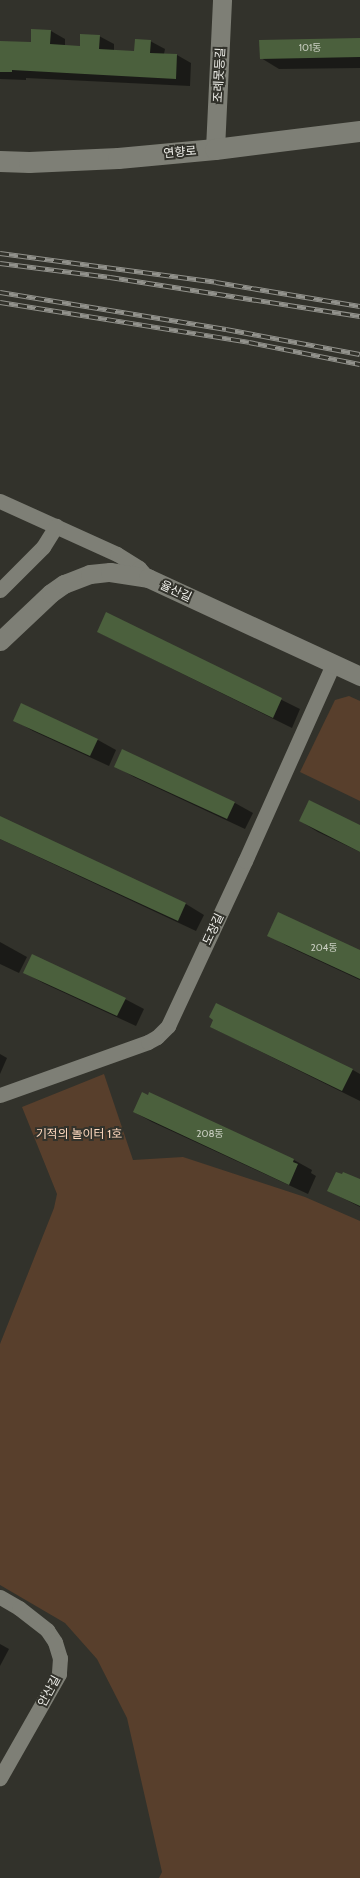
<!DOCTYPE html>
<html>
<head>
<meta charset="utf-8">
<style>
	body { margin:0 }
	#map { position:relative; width:360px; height:1878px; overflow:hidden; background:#32322b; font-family:Cabin,"Noto Sans KR",sans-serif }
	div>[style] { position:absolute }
	.green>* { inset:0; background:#583f2c }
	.shadow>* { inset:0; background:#0007 }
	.building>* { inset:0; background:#4b603d }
	.minor>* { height:15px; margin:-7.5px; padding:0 7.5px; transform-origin:7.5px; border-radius:7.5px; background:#7e7f76 }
	.tertiary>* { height:19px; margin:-9.5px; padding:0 9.5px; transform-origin:9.5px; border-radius:9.5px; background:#7e7f76 }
	.secondary>* { height:21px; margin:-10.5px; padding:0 10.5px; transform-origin:10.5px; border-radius:10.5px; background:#7e7f76 }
	.rail>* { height:4.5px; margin-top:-2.25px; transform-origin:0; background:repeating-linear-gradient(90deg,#32322b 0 9px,#92928c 0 18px); box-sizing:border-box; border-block:1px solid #92928c }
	span { translate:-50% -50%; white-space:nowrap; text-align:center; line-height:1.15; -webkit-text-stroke:4px #32322b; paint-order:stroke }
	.number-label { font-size:10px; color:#c8cdc0 }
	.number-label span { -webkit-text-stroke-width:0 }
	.street-label { font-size:12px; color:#f1f1ec }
	.park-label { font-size:12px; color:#ffd9bf }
</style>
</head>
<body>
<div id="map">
	<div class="green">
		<i style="clip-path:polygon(349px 696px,360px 701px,360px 801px,300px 772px,335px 700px)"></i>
		<i style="clip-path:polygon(104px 1074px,133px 1160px,183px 1157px,305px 1197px,360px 1221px,360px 1878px,159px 1878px,162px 1872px,127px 1718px,97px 1659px,65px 1623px,0 1585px,0 1344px,54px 1208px,57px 1194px,22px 1107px)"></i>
	</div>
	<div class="shadow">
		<i style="clip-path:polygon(51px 31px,65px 39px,65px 46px,81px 47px,99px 36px,114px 44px,114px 51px,135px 52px,150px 41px,165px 49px,164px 54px,177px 55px,191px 63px,190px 86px,26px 78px,26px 80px,0 79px,0 42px,32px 43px)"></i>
		<i style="clip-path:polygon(360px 39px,360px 68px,279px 69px,261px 58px)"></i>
		<i style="clip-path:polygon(107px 614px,300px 709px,292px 728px,98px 632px)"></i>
		<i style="clip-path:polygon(22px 704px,98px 740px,116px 750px,109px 766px,33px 731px,14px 720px)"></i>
		<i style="clip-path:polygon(115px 766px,235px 803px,253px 813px,245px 829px,134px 777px)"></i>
		<i style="clip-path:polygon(0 817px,186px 904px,204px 915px,196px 931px,0 839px)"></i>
		<i style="clip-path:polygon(300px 821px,360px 826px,360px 852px,318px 832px)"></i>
		<i style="clip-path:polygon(268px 935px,360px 952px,360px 980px,287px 946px)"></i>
		<i style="clip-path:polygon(0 942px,27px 957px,19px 973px,0 964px)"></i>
		<i style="clip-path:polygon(25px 973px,125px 999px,144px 1009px,136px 1026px,43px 983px)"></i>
		<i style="clip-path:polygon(211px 1027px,353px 1070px,360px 1074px,360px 1101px)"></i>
		<i style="clip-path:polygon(0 1054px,7px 1058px,0 1074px)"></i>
		<i style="clip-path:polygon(134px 1112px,294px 1160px,312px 1170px,311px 1173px,316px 1176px,308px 1194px,152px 1122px)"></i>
		<i style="clip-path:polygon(360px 1180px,360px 1207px,329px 1191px)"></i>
		<i style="clip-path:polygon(0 1644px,9px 1649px,0 1666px)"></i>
	</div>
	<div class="building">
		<i style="clip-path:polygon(31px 29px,51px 30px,50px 44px,80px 46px,80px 34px,100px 35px,99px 49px,134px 51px,135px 39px,151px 40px,150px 53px,177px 54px,176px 79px,12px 70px,12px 72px,0 72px,0 41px,31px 42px)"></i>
		<i style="clip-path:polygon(360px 38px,360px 57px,260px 59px,259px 40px)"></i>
		<i style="clip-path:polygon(106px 612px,282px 698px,273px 718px,97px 632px)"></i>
		<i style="clip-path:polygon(21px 703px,98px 739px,90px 756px,13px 721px)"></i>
		<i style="clip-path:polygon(122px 749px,235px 802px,227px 819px,114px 767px)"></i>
		<i style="clip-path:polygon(309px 800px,360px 825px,360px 852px,299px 821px)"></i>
		<i style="clip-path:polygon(0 816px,186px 903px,178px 921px,0 839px)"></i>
		<i style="clip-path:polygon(278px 912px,360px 950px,360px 979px,267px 936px)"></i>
		<i style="clip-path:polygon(32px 954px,126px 998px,117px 1016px,23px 973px)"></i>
		<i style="clip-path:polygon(216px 1003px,353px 1069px,342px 1091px,210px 1027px,213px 1020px,209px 1017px)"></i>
		<i style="clip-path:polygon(142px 1092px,148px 1095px,149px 1092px,294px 1159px,293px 1162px,298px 1164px,289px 1185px,133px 1112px)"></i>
		<i style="clip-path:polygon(336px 1172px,342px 1174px,343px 1172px,360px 1179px,360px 1206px,327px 1191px)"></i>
	</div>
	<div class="minor">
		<i style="left:0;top:501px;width:128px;rotate:24.4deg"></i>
		<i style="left:117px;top:554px;width:26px;rotate:32deg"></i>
		<i style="left:139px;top:568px;width:13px;rotate:48deg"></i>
		<i style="left:0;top:590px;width:61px;rotate:-45deg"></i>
		<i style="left:43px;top:547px;width:25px;rotate:-58deg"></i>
		<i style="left:0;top:1095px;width:157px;rotate:-19.7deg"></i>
		<i style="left:148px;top:1042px;width:10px;rotate:-29deg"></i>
		<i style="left:157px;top:1037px;width:16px;rotate:-45deg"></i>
		<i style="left:168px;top:1026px;width:182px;rotate:-65deg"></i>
		<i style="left:245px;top:861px;width:216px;rotate:-65.9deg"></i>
		<i style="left:0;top:1597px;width:22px;rotate:30deg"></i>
		<i style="left:19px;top:1608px;width:36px;rotate:38deg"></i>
		<i style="left:47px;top:1630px;width:14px;rotate:56deg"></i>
		<i style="left:55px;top:1642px;width:17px;rotate:73deg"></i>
		<i style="left:60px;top:1658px;width:16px;rotate:94deg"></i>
		<i style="left:59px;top:1674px;width:120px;rotate:119.6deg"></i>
	</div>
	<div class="tertiary">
		<i style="left:215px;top:149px;width:149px;rotate:-87.3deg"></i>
		<i style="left:0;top:641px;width:70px;rotate:-43.3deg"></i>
		<i style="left:51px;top:593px;width:16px;rotate:-35deg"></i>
		<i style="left:64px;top:584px;width:28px;rotate:-21deg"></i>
		<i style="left:90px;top:574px;width:20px;rotate:-6deg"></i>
		<i style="left:110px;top:572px;width:38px;rotate:9deg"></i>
		<i style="left:148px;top:578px;width:234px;rotate:24.8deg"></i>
	</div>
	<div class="secondary">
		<i style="left:0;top:161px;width:29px;rotate:2deg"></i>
		<i style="left:29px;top:162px;width:89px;rotate:-2.6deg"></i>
		<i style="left:118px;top:158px;width:97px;rotate:-5.3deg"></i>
		<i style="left:215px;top:149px;width:146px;rotate:-7.1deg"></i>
	</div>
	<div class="rail">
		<i style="left:0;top:253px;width:218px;rotate:7.6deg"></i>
		<i style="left:216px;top:282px;width:146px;rotate:9.5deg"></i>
		<i style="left:0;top:263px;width:111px;rotate:7.3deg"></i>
		<i style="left:110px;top:277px;width:253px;rotate:8.9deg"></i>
		<i style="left:0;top:292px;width:229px;rotate:9.3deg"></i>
		<i style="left:226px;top:329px;width:136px;rotate:10.6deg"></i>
		<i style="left:0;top:302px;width:252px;rotate:9.1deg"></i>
		<i style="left:249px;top:342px;width:113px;rotate:11.2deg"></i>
	</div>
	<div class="number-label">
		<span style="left:310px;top:48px">101동</span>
		<span style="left:324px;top:948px">204동</span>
		<span style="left:210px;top:1134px">208동</span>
	</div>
	<div class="street-label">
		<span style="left:219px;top:75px;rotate:-87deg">조례못등길</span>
		<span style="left:180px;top:152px;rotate:-5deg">연향로</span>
		<span style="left:176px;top:591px;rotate:25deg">율산길</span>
		<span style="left:213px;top:929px;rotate:-65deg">도장길</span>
		<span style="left:49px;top:1691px;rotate:-62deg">안산길</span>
	</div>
	<div class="park-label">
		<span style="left:79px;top:1134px">기적의 놀이터 1호</span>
	</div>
</div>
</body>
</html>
